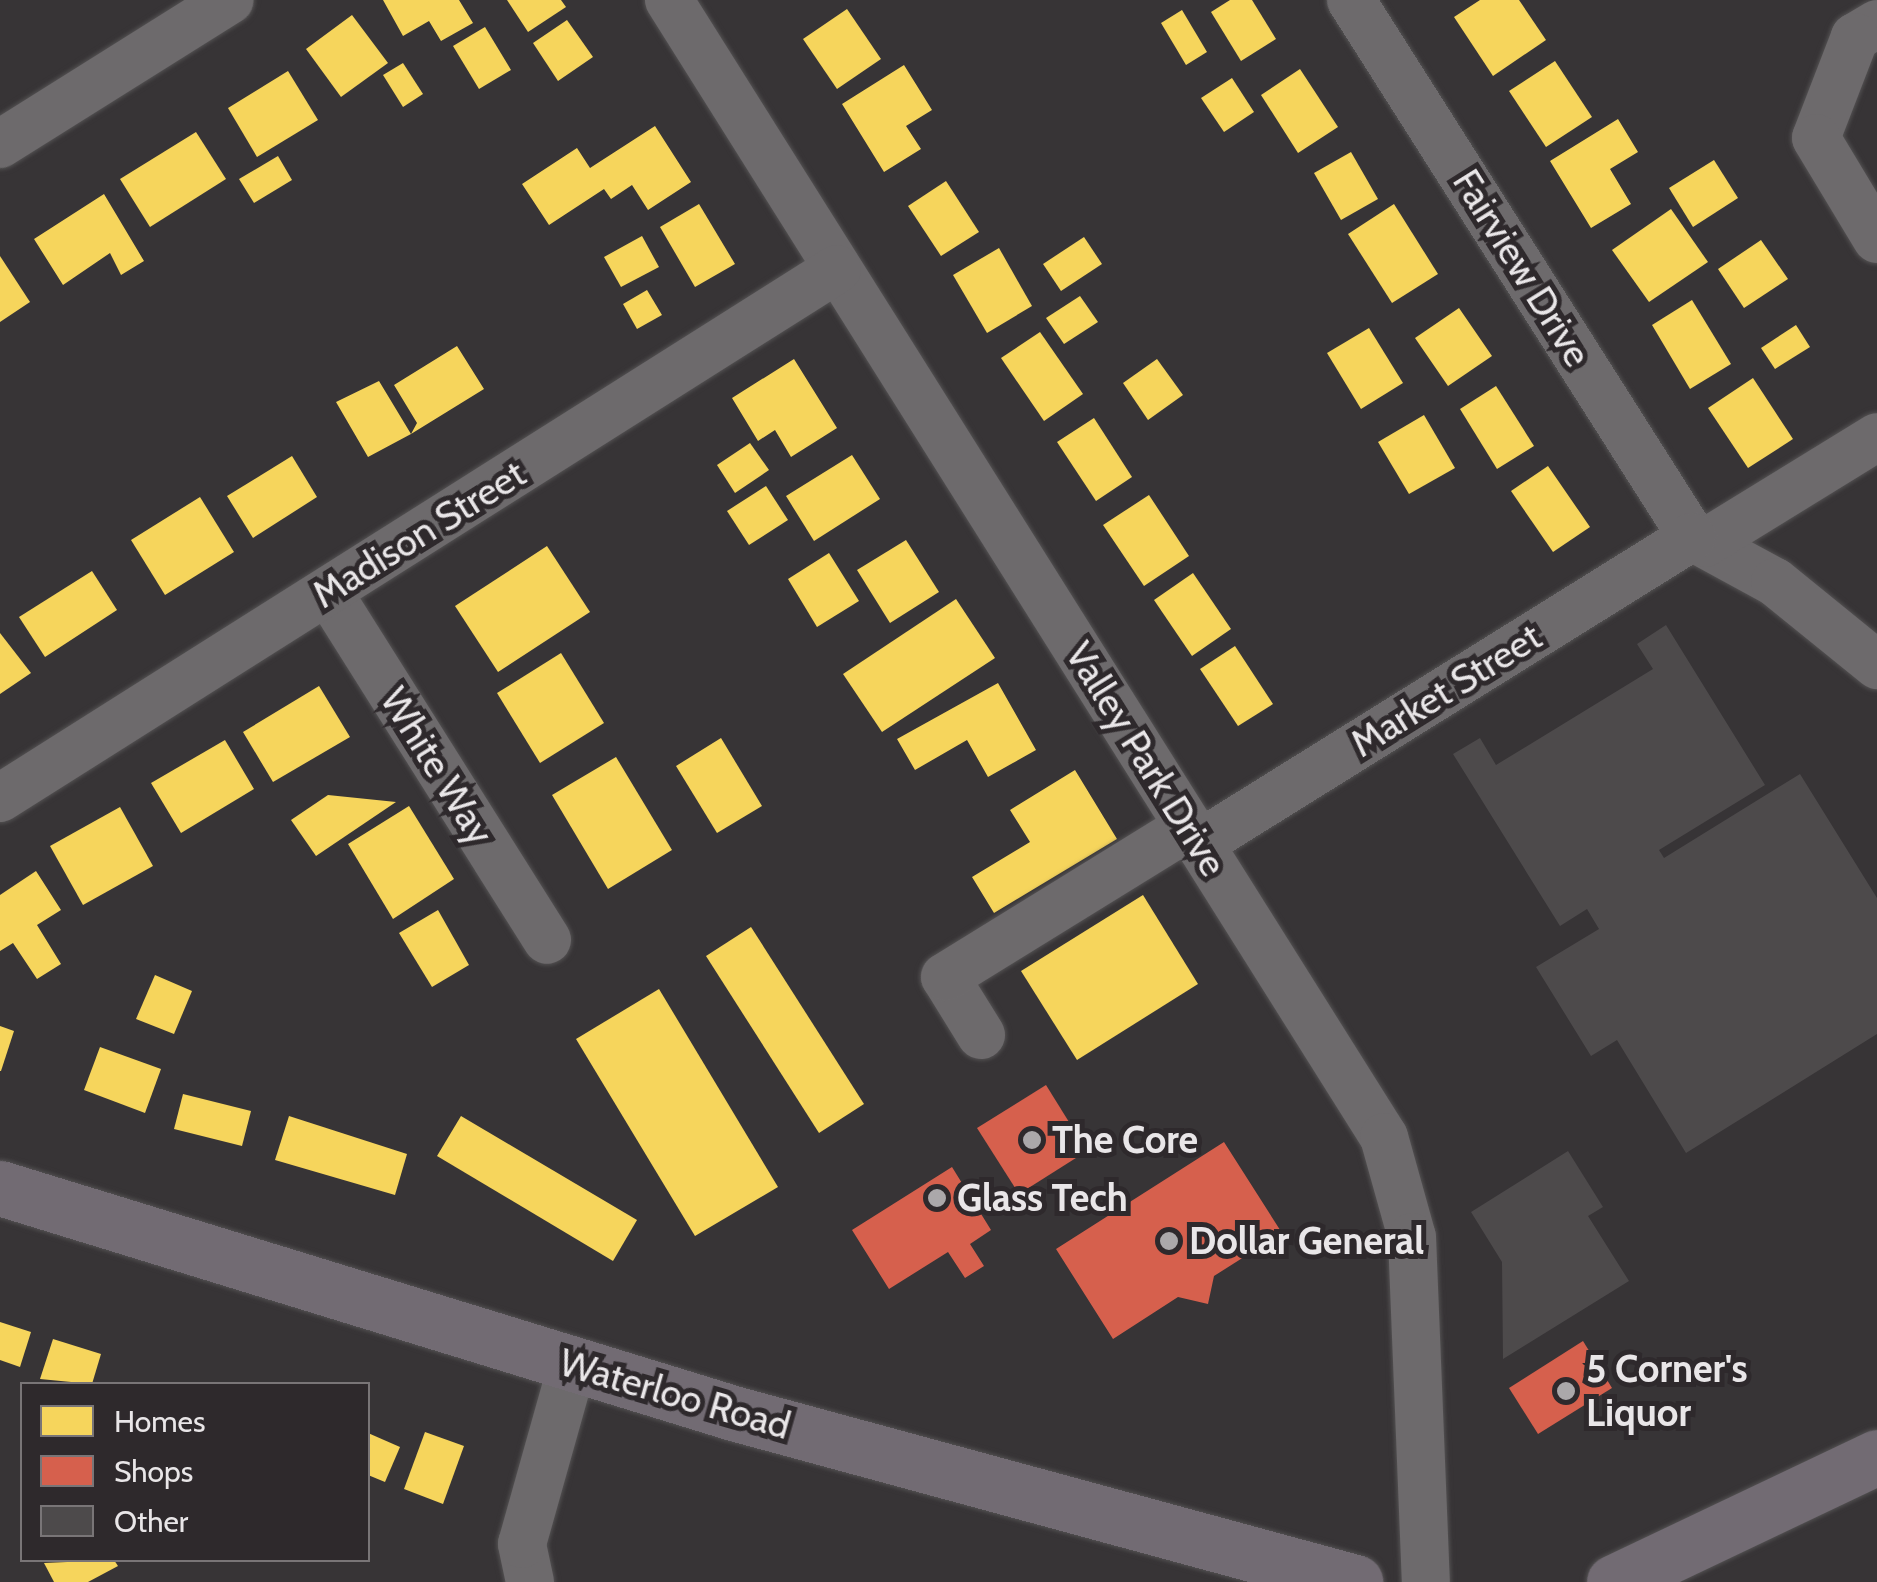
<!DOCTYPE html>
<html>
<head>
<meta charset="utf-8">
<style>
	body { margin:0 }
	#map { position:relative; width:1877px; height:1582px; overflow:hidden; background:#373436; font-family:Cabin,sans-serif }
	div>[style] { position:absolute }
	.homes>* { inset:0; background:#f6d55c }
	.shops>* { inset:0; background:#d6604d }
	.building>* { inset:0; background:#4d4a4b }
	.roads { filter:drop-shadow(0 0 2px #535152) drop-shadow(0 0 2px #535152) }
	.minor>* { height:48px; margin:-24px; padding:0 24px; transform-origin:24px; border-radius:24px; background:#6d6a6c }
	.major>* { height:55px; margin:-27.5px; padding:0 27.5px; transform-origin:27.5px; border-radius:27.5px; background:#726b73 }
	.dots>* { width:28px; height:28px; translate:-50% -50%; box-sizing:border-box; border:5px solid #2e292c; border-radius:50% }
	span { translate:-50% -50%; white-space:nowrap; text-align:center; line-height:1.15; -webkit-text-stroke:10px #2e292c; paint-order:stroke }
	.street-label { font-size:38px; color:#e9e6e8 }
	.poi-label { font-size:38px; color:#e9e6e8; font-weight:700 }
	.left { translate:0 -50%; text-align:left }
	.legend { position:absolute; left:20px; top:1382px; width:350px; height:180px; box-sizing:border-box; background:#2e292c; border:2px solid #797577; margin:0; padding:12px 18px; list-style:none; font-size:30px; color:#e9e6e8 }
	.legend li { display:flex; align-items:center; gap:20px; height:50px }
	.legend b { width:50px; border:2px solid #797577 }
</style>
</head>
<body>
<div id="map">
	<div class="homes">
		<i style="clip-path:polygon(383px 0,459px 0,473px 23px,441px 41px,429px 21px,403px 36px)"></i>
		<i style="clip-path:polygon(507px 0,561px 0,566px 7px,528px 32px)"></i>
		<i style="clip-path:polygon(1230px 0,1252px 0,1276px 39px,1241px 61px,1211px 12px)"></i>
		<i style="clip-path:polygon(1480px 0,1519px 0,1546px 40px,1493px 76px,1454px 17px)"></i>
		<i style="clip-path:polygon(847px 9px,881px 59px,837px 89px,803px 39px)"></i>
		<i style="clip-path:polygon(1182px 10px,1207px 52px,1186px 65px,1161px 23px)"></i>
		<i style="clip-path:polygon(352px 15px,388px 63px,341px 97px,306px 49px)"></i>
		<i style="clip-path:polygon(567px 20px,593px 57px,558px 81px,533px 43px)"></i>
		<i style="clip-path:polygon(485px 27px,511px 70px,479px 89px,453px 46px)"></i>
		<i style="clip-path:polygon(1555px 61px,1592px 117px,1546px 147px,1509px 91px)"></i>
		<i style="clip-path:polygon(403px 63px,423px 94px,403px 107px,383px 75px)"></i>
		<i style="clip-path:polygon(904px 65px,932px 110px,906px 126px,921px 149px,884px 172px,842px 104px)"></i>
		<i style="clip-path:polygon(1300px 69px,1338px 127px,1298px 153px,1261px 95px)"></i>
		<i style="clip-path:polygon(288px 71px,318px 120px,257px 157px,228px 108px)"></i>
		<i style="clip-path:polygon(1232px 78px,1254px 112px,1224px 132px,1201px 98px)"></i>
		<i style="clip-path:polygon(1618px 119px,1638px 152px,1610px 169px,1631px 204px,1591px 228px,1550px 161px)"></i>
		<i style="clip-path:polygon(655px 126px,691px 182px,648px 210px,632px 185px,611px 199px,604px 189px,549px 225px,522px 184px,577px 148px,590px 168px)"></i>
		<i style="clip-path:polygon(196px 132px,226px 179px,150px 227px,120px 179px)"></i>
		<i style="clip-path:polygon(1351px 152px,1378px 199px,1341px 220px,1314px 173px)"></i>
		<i style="clip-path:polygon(278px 156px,292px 180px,254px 203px,239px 179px)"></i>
		<i style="clip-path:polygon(1714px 160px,1738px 198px,1693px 227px,1669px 188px)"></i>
		<i style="clip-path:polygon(946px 181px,979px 232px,941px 256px,908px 206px)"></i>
		<i style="clip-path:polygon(104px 194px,144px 261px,121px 275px,110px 253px,63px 285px,34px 239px)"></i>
		<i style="clip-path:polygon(699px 204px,735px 264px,695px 287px,660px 227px)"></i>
		<i style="clip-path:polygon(1394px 204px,1438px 274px,1392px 303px,1348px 234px)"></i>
		<i style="clip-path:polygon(1671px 209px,1708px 262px,1649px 302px,1612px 250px)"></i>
		<i style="clip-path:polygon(642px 236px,659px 267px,621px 287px,604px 257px)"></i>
		<i style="clip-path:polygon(1084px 237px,1102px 264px,1061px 291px,1043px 264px)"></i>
		<i style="clip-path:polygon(1761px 240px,1788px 279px,1744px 308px,1718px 269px)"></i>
		<i style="clip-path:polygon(999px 248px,1032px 306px,987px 333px,953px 275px)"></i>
		<i style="clip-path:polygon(0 256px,30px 302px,0 322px)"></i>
		<i style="clip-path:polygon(647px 290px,662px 315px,637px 329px,623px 304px)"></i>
		<i style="clip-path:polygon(1080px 296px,1098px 322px,1064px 344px,1046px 318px)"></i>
		<i style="clip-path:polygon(1692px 300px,1731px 364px,1690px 389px,1652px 325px)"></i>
		<i style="clip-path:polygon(1459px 308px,1492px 356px,1448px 386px,1415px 338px)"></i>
		<i style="clip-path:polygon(1796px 325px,1810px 347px,1775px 369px,1761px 348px)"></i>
		<i style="clip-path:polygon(1369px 328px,1403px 383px,1361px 409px,1327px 353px)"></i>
		<i style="clip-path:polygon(1040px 332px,1083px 394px,1044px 421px,1001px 358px)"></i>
		<i style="clip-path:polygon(457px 346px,484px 389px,411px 434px,368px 457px,336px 402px,379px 381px,411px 434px,417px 423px,394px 385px)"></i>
		<i style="clip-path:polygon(794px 359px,837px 428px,791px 457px,775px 430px,758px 441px,732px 398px)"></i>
		<i style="clip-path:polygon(1157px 359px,1183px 395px,1148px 420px,1123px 383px)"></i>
		<i style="clip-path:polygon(1753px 378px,1793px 439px,1748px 468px,1708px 408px)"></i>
		<i style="clip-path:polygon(1496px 386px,1534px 446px,1497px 469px,1460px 409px)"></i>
		<i style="clip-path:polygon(1424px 415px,1455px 468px,1409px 494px,1378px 442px)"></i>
		<i style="clip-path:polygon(1094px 418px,1132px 477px,1096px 501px,1057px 442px)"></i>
		<i style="clip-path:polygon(750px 443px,769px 470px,735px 493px,717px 465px)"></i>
		<i style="clip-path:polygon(852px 455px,880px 499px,814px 541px,786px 496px)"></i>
		<i style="clip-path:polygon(292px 456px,317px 497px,253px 538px,227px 496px)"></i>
		<i style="clip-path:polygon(1548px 466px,1590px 527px,1553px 552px,1511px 491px)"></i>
		<i style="clip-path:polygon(766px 486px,788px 520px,749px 545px,727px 511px)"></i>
		<i style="clip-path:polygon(1149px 495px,1189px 556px,1144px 586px,1103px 525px)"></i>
		<i style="clip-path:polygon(200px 497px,234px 552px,165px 595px,131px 540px)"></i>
		<i style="clip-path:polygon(906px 540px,939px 592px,890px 623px,857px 570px)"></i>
		<i style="clip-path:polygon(547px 546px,590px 612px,498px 672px,455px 606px)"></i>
		<i style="clip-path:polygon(829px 553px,859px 601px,817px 627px,788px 579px)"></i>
		<i style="clip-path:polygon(92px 571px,117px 610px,45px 657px,19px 617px)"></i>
		<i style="clip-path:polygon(1193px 573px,1231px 629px,1192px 656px,1154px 600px)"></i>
		<i style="clip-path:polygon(956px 599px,995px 658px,882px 732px,843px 674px)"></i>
		<i style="clip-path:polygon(0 633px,31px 673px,0 694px)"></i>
		<i style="clip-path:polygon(1235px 646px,1273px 704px,1238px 726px,1200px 669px)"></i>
		<i style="clip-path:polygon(561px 653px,604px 723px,540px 763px,497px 693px)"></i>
		<i style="clip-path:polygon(998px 683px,1036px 750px,988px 777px,967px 740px,915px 770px,897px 739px)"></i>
		<i style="clip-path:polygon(319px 686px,350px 737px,273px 782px,243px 732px)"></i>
		<i style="clip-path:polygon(721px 738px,762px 806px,717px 833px,676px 766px)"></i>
		<i style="clip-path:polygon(225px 740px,254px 789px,181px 833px,151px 783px)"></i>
		<i style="clip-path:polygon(616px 757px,672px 850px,608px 889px,552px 795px)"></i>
		<i style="clip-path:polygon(1075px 770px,1117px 839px,994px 913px,972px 877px,1030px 842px,1010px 810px)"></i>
		<i style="clip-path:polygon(328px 795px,396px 802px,316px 856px,291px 820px)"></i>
		<i style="clip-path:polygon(409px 806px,454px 879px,393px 919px,348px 844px)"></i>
		<i style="clip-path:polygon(120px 807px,153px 866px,83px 905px,50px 846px)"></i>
		<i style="clip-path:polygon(36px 871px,61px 910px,37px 925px,61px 964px,37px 979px,13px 943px,0 951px,0 895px)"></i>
		<i style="clip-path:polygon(1143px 895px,1198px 984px,1077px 1060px,1021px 971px)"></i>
		<i style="clip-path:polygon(438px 910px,469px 965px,432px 987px,399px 933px)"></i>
		<i style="clip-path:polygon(751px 927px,864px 1104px,819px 1133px,706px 956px)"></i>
		<i style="clip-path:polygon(155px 975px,192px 991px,174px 1034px,136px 1019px)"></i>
		<i style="clip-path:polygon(659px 989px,778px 1187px,695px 1236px,576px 1039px)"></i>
		<i style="clip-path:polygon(0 1026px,14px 1031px,1px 1071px,0 1071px)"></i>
		<i style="clip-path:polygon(100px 1047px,161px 1069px,145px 1113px,84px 1090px)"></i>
		<i style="clip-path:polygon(183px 1094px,251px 1111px,242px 1146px,174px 1129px)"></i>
		<i style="clip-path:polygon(289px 1116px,407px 1154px,395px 1195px,275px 1160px)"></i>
		<i style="clip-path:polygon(461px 1116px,637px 1220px,613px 1261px,437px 1156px)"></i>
		<i style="clip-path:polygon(0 1322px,31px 1332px,20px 1367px,0 1360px)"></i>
		<i style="clip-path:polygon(53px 1339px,101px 1354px,92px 1384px,40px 1379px)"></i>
		<i style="clip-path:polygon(425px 1432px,464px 1446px,443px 1504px,404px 1489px)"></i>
		<i style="clip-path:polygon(368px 1433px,400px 1447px,385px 1482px,368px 1475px)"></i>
		<i style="clip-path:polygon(114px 1560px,118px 1566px,88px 1582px,54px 1582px,44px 1563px)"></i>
	</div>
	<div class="shops">
		<i style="clip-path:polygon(1046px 1085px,1087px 1151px,1019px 1194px,977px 1128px)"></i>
		<i style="clip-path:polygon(1224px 1142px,1282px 1233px,1214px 1276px,1208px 1304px,1178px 1297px,1113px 1339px,1056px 1249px)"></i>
		<i style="clip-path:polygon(952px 1167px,991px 1230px,970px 1244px,984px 1266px,965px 1278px,948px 1252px,889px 1289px,852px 1230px)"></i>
		<i style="clip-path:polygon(1583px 1341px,1612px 1388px,1538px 1434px,1509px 1388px)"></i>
	</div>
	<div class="building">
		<i style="clip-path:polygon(1666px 625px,1765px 785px,1659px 850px,1664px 858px,1800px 774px,1877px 898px,1877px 1034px,1686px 1153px,1617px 1040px,1591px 1056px,1536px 967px,1599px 929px,1587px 909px,1560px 926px,1453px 754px,1480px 738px,1496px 765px,1653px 669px,1637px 644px)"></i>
		<i style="clip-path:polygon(1568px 1151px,1603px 1207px,1588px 1216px,1629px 1281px,1503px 1359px,1502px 1262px,1471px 1212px)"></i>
	</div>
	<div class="roads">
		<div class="minor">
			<i style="left:669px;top:0;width:1343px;rotate:57.84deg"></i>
			<i style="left:1384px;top:1137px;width:104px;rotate:74.4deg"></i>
			<i style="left:1412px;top:1237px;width:345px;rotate:87.7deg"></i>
			<i style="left:1351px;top:0;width:636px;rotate:57.58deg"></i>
			<i style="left:1877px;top:24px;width:26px;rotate:149deg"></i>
			<i style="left:1855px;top:37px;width:108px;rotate:111.1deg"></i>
			<i style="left:1816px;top:138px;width:118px;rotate:58.9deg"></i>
			<i style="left:0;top:144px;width:271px;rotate:-32.1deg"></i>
			<i style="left:1692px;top:537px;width:94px;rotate:28.5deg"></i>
			<i style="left:1775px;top:582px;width:132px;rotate:39.1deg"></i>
			<i style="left:1705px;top:543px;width:202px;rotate:-31.6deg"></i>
			<i style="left:328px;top:592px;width:411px;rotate:57.8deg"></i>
			<i style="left:0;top:798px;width:990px;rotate:-32.29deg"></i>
			<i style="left:1199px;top:844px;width:581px;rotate:-31.91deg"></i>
			<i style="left:981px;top:1035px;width:68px;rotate:-121.8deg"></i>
			<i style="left:945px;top:977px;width:286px;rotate:-31.7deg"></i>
			<i style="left:530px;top:1582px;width:39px;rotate:-102deg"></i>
			<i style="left:522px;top:1544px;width:185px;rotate:-74.3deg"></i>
		</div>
		<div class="major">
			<i style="left:0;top:1188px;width:767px;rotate:17.06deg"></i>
			<i style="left:733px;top:1413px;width:645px;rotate:15.2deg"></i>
			<i style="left:1614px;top:1582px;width:291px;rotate:-25.4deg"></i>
		</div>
	</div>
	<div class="dots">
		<i style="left:1032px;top:1140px;background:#aba8aa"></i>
		<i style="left:937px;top:1198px;background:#aba8aa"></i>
		<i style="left:1169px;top:1241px;background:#aba8aa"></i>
		<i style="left:1566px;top:1391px;background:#aba8aa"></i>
	</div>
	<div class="street-label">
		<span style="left:1522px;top:268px;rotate:58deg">Fairview Drive</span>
		<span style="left:419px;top:534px;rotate:-32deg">Madison Street</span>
		<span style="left:1446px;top:690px;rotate:-32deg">Market Street</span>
		<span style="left:1146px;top:759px;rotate:58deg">Valley Park Drive</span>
		<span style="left:437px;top:766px;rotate:58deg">White Way</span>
		<span style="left:675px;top:1394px;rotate:16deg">Waterloo Road</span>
	</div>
	<div class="poi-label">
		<span class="left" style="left:1052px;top:1140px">The Core</span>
		<span class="left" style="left:957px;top:1198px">Glass Tech</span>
		<span class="left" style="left:1189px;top:1241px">Dollar General</span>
		<span class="left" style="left:1586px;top:1391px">5 Corner's<br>Liquor</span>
	</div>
	<ul class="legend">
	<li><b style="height:28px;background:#f6d55c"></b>Homes</li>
	<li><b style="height:28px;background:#d6604d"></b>Shops</li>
	<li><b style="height:28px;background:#4d4a4b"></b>Other</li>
	</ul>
</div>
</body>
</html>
